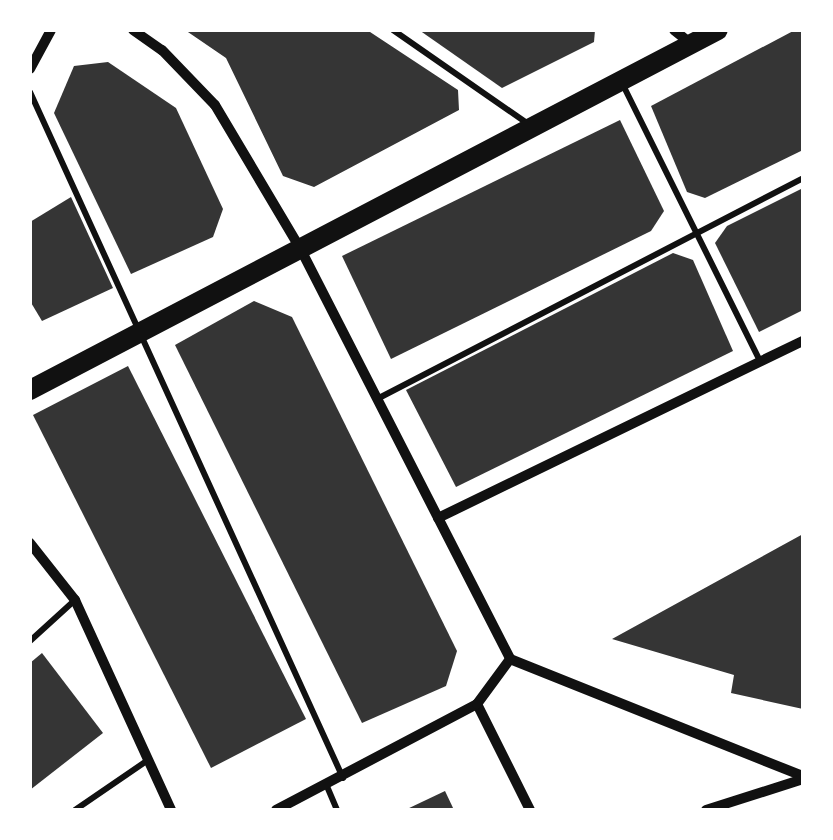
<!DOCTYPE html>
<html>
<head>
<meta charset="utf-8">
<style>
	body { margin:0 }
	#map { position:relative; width:833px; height:840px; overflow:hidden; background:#fff; font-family:"Nunito Sans",sans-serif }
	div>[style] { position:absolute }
	.building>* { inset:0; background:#353535 }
	.service>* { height:6px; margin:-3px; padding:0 3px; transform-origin:3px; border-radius:3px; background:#111 }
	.minor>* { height:10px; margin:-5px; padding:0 5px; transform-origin:5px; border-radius:5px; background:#111 }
	.secondary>* { height:20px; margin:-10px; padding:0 10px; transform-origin:10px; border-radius:10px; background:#111 }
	span { translate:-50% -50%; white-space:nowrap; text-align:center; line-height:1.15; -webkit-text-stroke:8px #fff; paint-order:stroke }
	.frame { position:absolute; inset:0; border:32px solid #fff; pointer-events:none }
</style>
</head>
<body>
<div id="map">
	<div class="building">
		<i style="clip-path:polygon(185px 30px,367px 30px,458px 90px,459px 110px,314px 187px,283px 176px,226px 58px)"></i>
		<i style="clip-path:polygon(419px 30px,595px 30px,594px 42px,502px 88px)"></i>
		<i style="clip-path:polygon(795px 30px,803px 30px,803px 150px,705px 198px,687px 192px,651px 106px)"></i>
		<i style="clip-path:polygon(108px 62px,176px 108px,223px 209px,213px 237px,131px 274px,54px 113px,74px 66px)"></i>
		<i style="clip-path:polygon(620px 120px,664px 211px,651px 231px,391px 359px,342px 256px)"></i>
		<i style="clip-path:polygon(803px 188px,803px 310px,759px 332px,715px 243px,727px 226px)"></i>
		<i style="clip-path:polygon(71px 197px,113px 288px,42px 321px,30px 301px,30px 222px)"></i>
		<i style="clip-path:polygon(673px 253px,693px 260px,733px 351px,456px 487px,406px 390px)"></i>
		<i style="clip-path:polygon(254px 301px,292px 317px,457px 651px,446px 686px,362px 723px,175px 345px)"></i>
		<i style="clip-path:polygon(128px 366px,306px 719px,211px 768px,33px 415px)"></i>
		<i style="clip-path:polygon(803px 534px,803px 709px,731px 693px,734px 675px,612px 639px)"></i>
		<i style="clip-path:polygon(42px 653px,103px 733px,30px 790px,30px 663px)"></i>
		<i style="clip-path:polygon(445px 791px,454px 810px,405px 810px)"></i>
	</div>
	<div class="service">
		<i style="left:393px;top:30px;width:163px;rotate:34.8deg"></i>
		<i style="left:623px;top:85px;width:308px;rotate:63.6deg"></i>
		<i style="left:30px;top:92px;width:754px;rotate:65.47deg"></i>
		<i style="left:377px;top:399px;width:480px;rotate:-27.4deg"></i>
		<i style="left:30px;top:641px;width:59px;rotate:-42.3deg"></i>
		<i style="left:326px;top:784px;width:28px;rotate:67deg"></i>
		<i style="left:75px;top:810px;width:88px;rotate:-34.4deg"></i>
	</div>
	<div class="minor">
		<i style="left:133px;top:30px;width:35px;rotate:35deg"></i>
		<i style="left:162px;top:50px;width:76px;rotate:46.1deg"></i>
		<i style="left:215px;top:105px;width:166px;rotate:59.3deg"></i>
		<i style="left:300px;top:248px;width:462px;rotate:62.9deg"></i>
		<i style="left:674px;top:30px;width:21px;rotate:39deg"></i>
		<i style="left:30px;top:69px;width:44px;rotate:-61.7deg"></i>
		<i style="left:438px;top:518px;width:406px;rotate:-25.9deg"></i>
		<i style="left:30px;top:543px;width:73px;rotate:51.7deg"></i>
		<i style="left:75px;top:600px;width:231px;rotate:65.4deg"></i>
		<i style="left:510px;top:659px;width:315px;rotate:21.8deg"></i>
		<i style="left:477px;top:704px;width:119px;rotate:63.4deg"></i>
		<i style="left:276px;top:810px;width:227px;rotate:-27.8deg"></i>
		<i style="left:477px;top:704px;width:56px;rotate:-53.7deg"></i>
		<i style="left:706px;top:810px;width:102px;rotate:-17.7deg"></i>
	</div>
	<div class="secondary">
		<i style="left:30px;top:390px;width:776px;rotate:-27.62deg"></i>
	</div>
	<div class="frame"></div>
</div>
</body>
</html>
